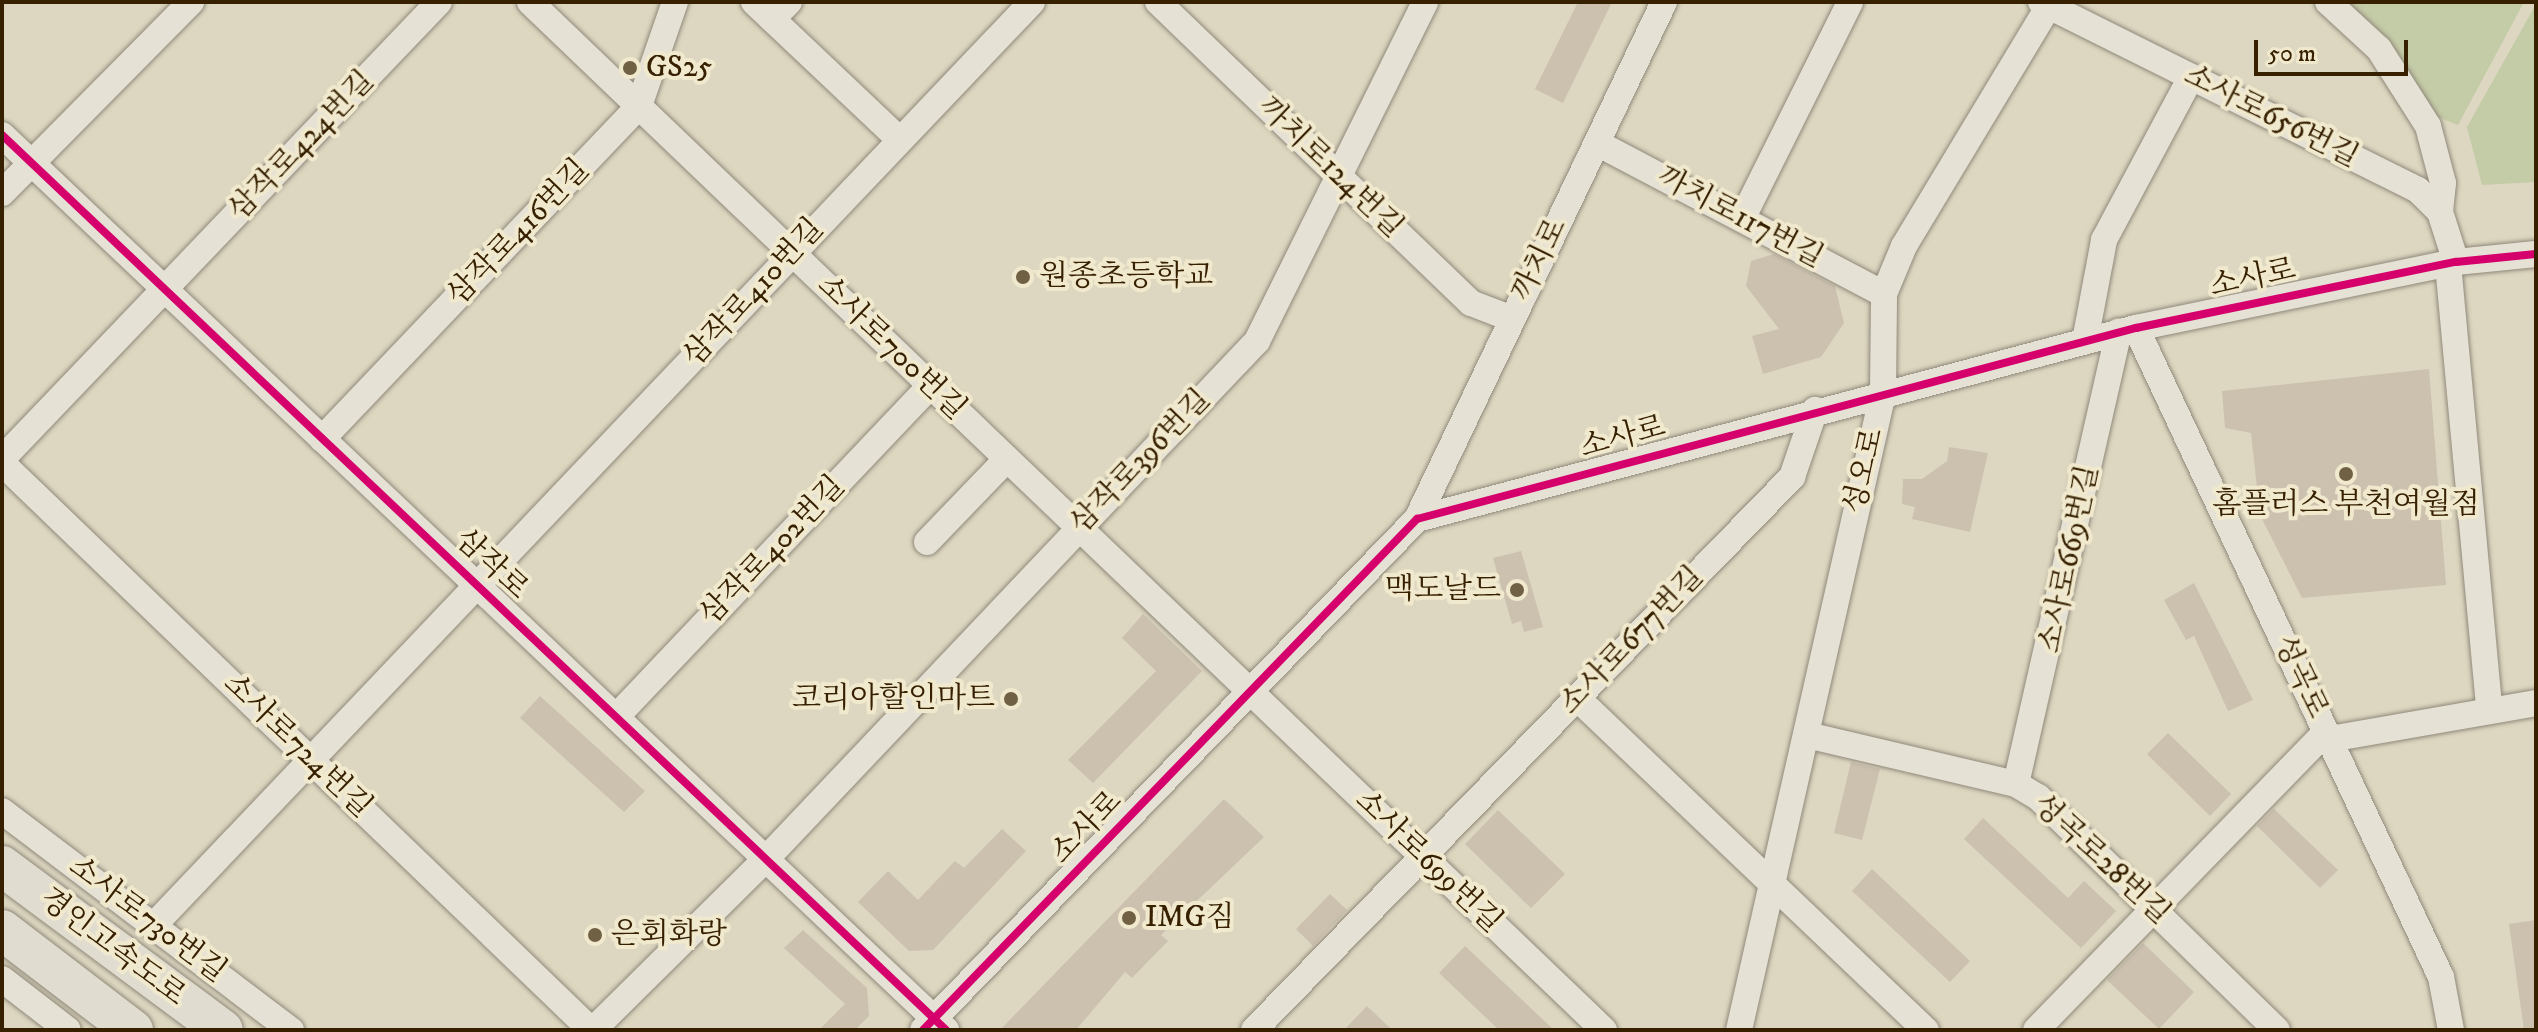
<!DOCTYPE html>
<html>
<head>
<meta charset="utf-8">
<style>
	body { margin:0 }
	#map { position:relative; width:2538px; height:1032px; overflow:hidden; background:#ddd7c1; font-family:"IM FELL DW Pica","Noto Serif KR",serif }
	div>[style] { position:absolute }
	.green>* { inset:0; background:#c4cba7 }
	.building>* { inset:0; background:#ccc0af }
	.roads { filter:drop-shadow(0 0 2px #90897a) drop-shadow(0 0 2px #90897a) }
	.minor>* { height:26px; margin:-13px; padding:0 13px; transform-origin:13px; border-radius:13px; background:#e5e1d5 }
	.highway>* { height:40px; margin:-20px; padding:0 20px; transform-origin:20px; border-radius:20px; background:#e0dccf }
	.cycleway>* { height:8px; margin:-4px; padding:0 4px; transform-origin:4px; border-radius:4px; background:#d6006c }
	.dots>* { width:22px; height:22px; translate:-50% -50%; box-sizing:border-box; border:4px solid #f1e9ce; border-radius:50% }
	span { translate:-50% -50%; white-space:nowrap; text-align:center; line-height:1.15; -webkit-text-stroke:8px #f1e9ce; paint-order:stroke }
	.poi-label { font-size:30px; color:#362000 }
	.left { translate:0 -50%; text-align:left }
	.right { translate:-100% -50%; text-align:right }
	.street-label { font-size:30px; color:#362000 }
	.frame { position:absolute; inset:0; border:4px solid #362000; pointer-events:none }
	.scale { position:absolute; left:2254px; top:40px; width:154px; height:36px; box-sizing:border-box; border:4px solid #362000; border-top:0; padding-left:10px; font-size:24px; line-height:28px; white-space:nowrap; color:#362000; -webkit-text-stroke:6px #f1e9ce; paint-order:stroke }
</style>
</head>
<body>
<div id="map">
	<div class="green">
		<i style="clip-path:polygon(2348px 2px,2524px 2px,2458px 125px,2435px 116px,2389px 41px)"></i>
		<i style="clip-path:polygon(2536px 4px,2536px 182px,2482px 185px,2467px 127px)"></i>
	</div>
	<div class="building">
		<i style="clip-path:polygon(1578px 2px,1612px 2px,1563px 103px,1535px 89px)"></i>
		<i style="clip-path:polygon(1774px 254px,1835px 286px,1844px 323px,1821px 357px,1763px 374px,1752px 336px,1779px 329px,1746px 286px,1751px 261px)"></i>
		<i style="clip-path:polygon(2429px 369px,2446px 585px,2302px 598px,2260px 515px,2251px 433px,2225px 428px,2222px 391px)"></i>
		<i style="clip-path:polygon(1949px 447px,1988px 453px,1970px 532px,1912px 519px,1915px 507px,1902px 504px,1903px 479px,1922px 479px,1947px 461px)"></i>
		<i style="clip-path:polygon(1521px 551px,1543px 627px,1524px 632px,1521px 621px,1512px 624px,1493px 558px)"></i>
		<i style="clip-path:polygon(2194px 583px,2253px 700px,2228px 711px,2194px 636px,2186px 640px,2164px 600px)"></i>
		<i style="clip-path:polygon(1143px 614px,1202px 671px,1093px 783px,1068px 760px,1156px 671px,1122px 638px)"></i>
		<i style="clip-path:polygon(540px 696px,645px 791px,624px 812px,520px 718px)"></i>
		<i style="clip-path:polygon(2168px 733px,2231px 794px,2210px 816px,2147px 754px)"></i>
		<i style="clip-path:polygon(1851px 762px,1880px 769px,1862px 840px,1834px 833px)"></i>
		<i style="clip-path:polygon(1224px 799px,1264px 837px,1161px 935px,1168px 941px,1132px 978px,1125px 972px,1076px 1030px,1000px 1030px)"></i>
		<i style="clip-path:polygon(2274px 809px,2338px 870px,2320px 888px,2257px 826px)"></i>
		<i style="clip-path:polygon(1498px 810px,1565px 874px,1531px 908px,1465px 844px)"></i>
		<i style="clip-path:polygon(1983px 818px,2068px 898px,2084px 881px,2116px 911px,2081px 948px,1964px 839px)"></i>
		<i style="clip-path:polygon(1002px 829px,1026px 851px,933px 950px,909px 951px,858px 902px,888px 871px,918px 900px,955px 861px,964px 868px)"></i>
		<i style="clip-path:polygon(1872px 869px,1970px 961px,1950px 982px,1852px 891px)"></i>
		<i style="clip-path:polygon(1330px 894px,1347px 910px,1313px 946px,1296px 929px)"></i>
		<i style="clip-path:polygon(2536px 920px,2536px 1030px,2524px 1030px,2509px 924px)"></i>
		<i style="clip-path:polygon(803px 930px,867px 988px,869px 1016px,855px 1030px,819px 1030px,845px 1004px,784px 948px)"></i>
		<i style="clip-path:polygon(2143px 943px,2194px 992px,2159px 1029px,2107px 980px)"></i>
		<i style="clip-path:polygon(1465px 946px,1554px 1030px,1499px 1030px,1439px 973px)"></i>
		<i style="clip-path:polygon(1367px 1006px,1392px 1030px,1344px 1030px)"></i>
	</div>
	<div class="roads">
		<div class="minor">
			<i style="left:530px;top:2px;width:1487px;rotate:43.75deg"></i>
			<i style="left:754px;top:2px;width:201px;rotate:43.4deg"></i>
			<i style="left:1158px;top:2px;width:434px;rotate:43.9deg"></i>
			<i style="left:1471px;top:303px;width:44px;rotate:21.3deg"></i>
			<i style="left:2041px;top:2px;width:421px;rotate:26.5deg"></i>
			<i style="left:2418px;top:190px;width:31px;rotate:45deg"></i>
			<i style="left:2440px;top:212px;width:52px;rotate:72.3deg"></i>
			<i style="left:2328px;top:2px;width:69px;rotate:42.7deg"></i>
			<i style="left:2379px;top:49px;width:91px;rotate:57.5deg"></i>
			<i style="left:2428px;top:126px;width:59px;rotate:75.3deg"></i>
			<i style="left:2443px;top:183px;width:29px;rotate:96deg"></i>
			<i style="left:772px;top:19px;width:24px;rotate:-45deg"></i>
			<i style="left:2px;top:135px;width:1301px;rotate:43.47deg"></i>
			<i style="left:1597px;top:143px;width:324px;rotate:27.8deg"></i>
			<i style="left:2px;top:193px;width:269px;rotate:-45.3deg"></i>
			<i style="left:1742px;top:219px;width:242px;rotate:-63.5deg"></i>
			<i style="left:2448px;top:264px;width:445px;rotate:84.7deg"></i>
			<i style="left:2136px;top:328px;width:717px;rotate:64.83deg"></i>
			<i style="left:2441px;top:977px;width:54px;rotate:79.3deg"></i>
			<i style="left:2085px;top:341px;width:103px;rotate:-79.3deg"></i>
			<i style="left:2104px;top:240px;width:185px;rotate:-61.9deg"></i>
			<i style="left:322px;top:439px;width:460px;rotate:-46.4deg"></i>
			<i style="left:639px;top:106px;width:110px;rotate:-70.9deg"></i>
			<i style="left:2px;top:459px;width:632px;rotate:-46.28deg"></i>
			<i style="left:2px;top:463px;width:818px;rotate:43.91deg"></i>
			<i style="left:1417px;top:519px;width:573px;rotate:-64.46deg"></i>
			<i style="left:927px;top:542px;width:115px;rotate:-46.1deg"></i>
			<i style="left:1577px;top:698px;width:482px;rotate:43.6deg"></i>
			<i style="left:616px;top:717px;width:456px;rotate:-46.5deg"></i>
			<i style="left:1807px;top:735px;width:215px;rotate:13.2deg"></i>
			<i style="left:2016px;top:784px;width:26px;rotate:31deg"></i>
			<i style="left:2038px;top:797px;width:334px;rotate:44.3deg"></i>
			<i style="left:2330px;top:739px;width:209px;rotate:-9.9deg"></i>
			<i style="left:2016px;top:784px;width:464px;rotate:-77.2deg"></i>
			<i style="left:2px;top:811px;width:363px;rotate:37.2deg"></i>
			<i style="left:154px;top:925px;width:1274px;rotate:-46.43deg"></i>
			<i style="left:2px;top:979px;width:83px;rotate:37.7deg"></i>
			<i style="left:593px;top:1030px;width:243px;rotate:-44.7deg"></i>
			<i style="left:766px;top:859px;width:714px;rotate:-46.53deg"></i>
			<i style="left:1257px;top:341px;width:378px;rotate:-63.6deg"></i>
			<i style="left:923px;top:1030px;width:711px;rotate:-45.97deg"></i>
			<i style="left:1417px;top:519px;width:744px;rotate:-14.88deg"></i>
			<i style="left:2136px;top:328px;width:327px;rotate:-11.7deg"></i>
			<i style="left:2456px;top:262px;width:80px;rotate:-5.7deg"></i>
			<i style="left:1254px;top:1030px;width:772px;rotate:-45.79deg"></i>
			<i style="left:1792px;top:477px;width:71px;rotate:-71.1deg"></i>
			<i style="left:1739px;top:1030px;width:653px;rotate:-77.26deg"></i>
			<i style="left:1883px;top:393px;width:99px;rotate:-89.4deg"></i>
			<i style="left:1884px;top:294px;width:52px;rotate:-67.4deg"></i>
			<i style="left:1904px;top:246px;width:285px;rotate:-58.9deg"></i>
			<i style="left:2036px;top:1030px;width:416px;rotate:-45.8deg"></i>
		</div>
		<div class="highway">
			<i style="left:2px;top:866px;width:275px;rotate:36.6deg"></i>
			<i style="left:2px;top:930px;width:165px;rotate:37.4deg"></i>
		</div>
	</div>
	<div class="cycleway">
		<i style="left:2px;top:135px;width:1301px;rotate:43.47deg"></i>
		<i style="left:923px;top:1030px;width:711px;rotate:-45.97deg"></i>
		<i style="left:1417px;top:519px;width:744px;rotate:-14.88deg"></i>
		<i style="left:2136px;top:328px;width:327px;rotate:-11.7deg"></i>
		<i style="left:2456px;top:262px;width:80px;rotate:-5.7deg"></i>
	</div>
	<div class="dots">
		<i style="left:630px;top:68px;background:#706044"></i>
		<i style="left:1023px;top:277px;background:#706044"></i>
		<i style="left:2346px;top:474px;background:#706044"></i>
		<i style="left:1517px;top:590px;background:#706044"></i>
		<i style="left:1011px;top:699px;background:#706044"></i>
		<i style="left:1129px;top:918px;background:#706044"></i>
		<i style="left:595px;top:935px;background:#706044"></i>
	</div>
	<div class="poi-label">
		<span class="left" style="left:646px;top:68px">GS25</span>
		<span class="left" style="left:1039px;top:277px">원종초등학교</span>
		<span style="left:2346px;top:505px">홈플러스 부천여월점</span>
		<span class="right" style="left:1501px;top:590px">맥도날드</span>
		<span class="right" style="left:995px;top:699px">코리아할인마트</span>
		<span class="left" style="left:1145px;top:918px">IMG짐</span>
		<span class="left" style="left:611px;top:935px">은회화랑</span>
	</div>
	<div class="street-label">
		<span style="left:2271px;top:117px;rotate:27deg">소사로656번길</span>
		<span style="left:302px;top:146px;rotate:-46deg">삼작로424번길</span>
		<span style="left:1330px;top:168px;rotate:44deg">까치로124번길</span>
		<span style="left:1740px;top:218px;rotate:28deg">까치로117번길</span>
		<span style="left:519px;top:233px;rotate:-46deg">삼작로416번길</span>
		<span style="left:1540px;top:260px;rotate:-64deg">까치로</span>
		<span style="left:2253px;top:279px;rotate:-12deg">소사로</span>
		<span style="left:754px;top:293px;rotate:-47deg">삼작로410번길</span>
		<span style="left:891px;top:348px;rotate:44deg">소사로700번길</span>
		<span style="left:1623px;top:438px;rotate:-15deg">소사로</span>
		<span style="left:1141px;top:462px;rotate:-46deg">삼작로396번길</span>
		<span style="left:1865px;top:471px;rotate:-77deg">성오로</span>
		<span style="left:773px;top:551px;rotate:-46deg">삼작로402번길</span>
		<span style="left:2070px;top:559px;rotate:-78deg">소사로669번길</span>
		<span style="left:491px;top:565px;rotate:43deg">삼작로</span>
		<span style="left:1632px;top:641px;rotate:-46deg">소사로677번길</span>
		<span style="left:2300px;top:677px;rotate:65deg">성곡로</span>
		<span style="left:297px;top:746px;rotate:44deg">소사로724번길</span>
		<span style="left:1087px;top:828px;rotate:-46deg">소사로</span>
		<span style="left:2101px;top:860px;rotate:43deg">성곡로28번길</span>
		<span style="left:1428px;top:862px;rotate:44deg">소사로699번길</span>
		<span style="left:147px;top:920px;rotate:37deg">소사로730번길</span>
		<span style="left:112px;top:948px;rotate:37deg">경인고속도로</span>
	</div>
	<div class="frame"></div>
	<div class="scale">50 m</div>
</div>
</body>
</html>
